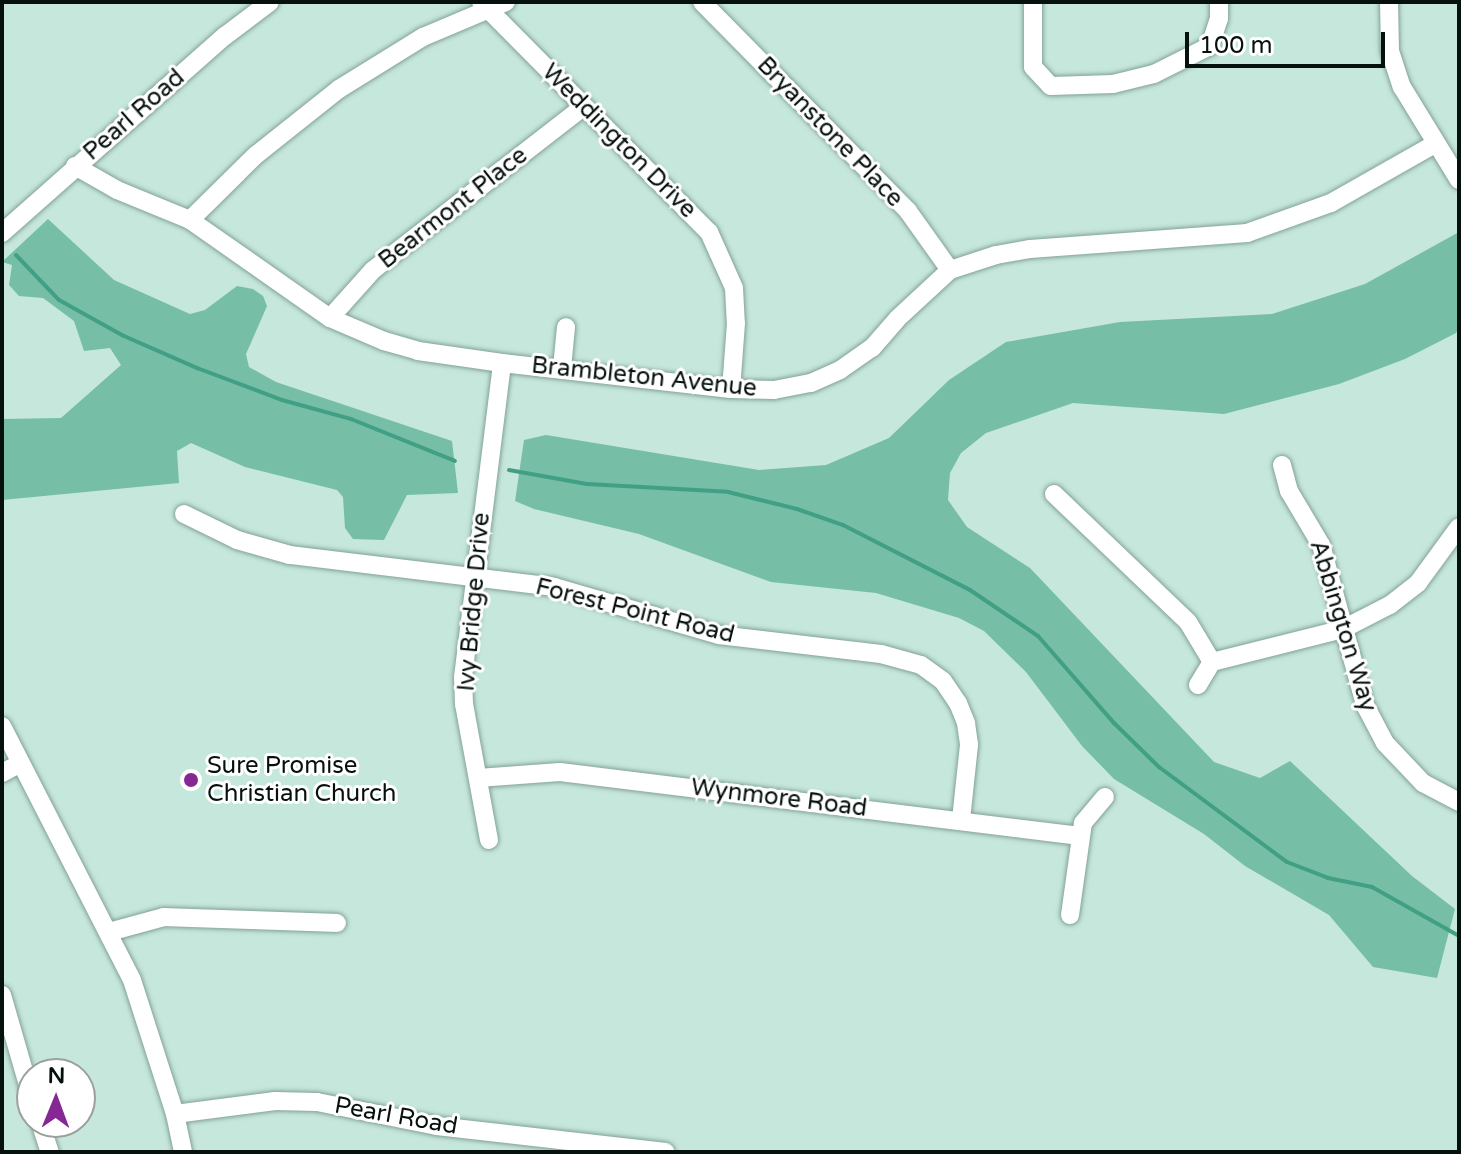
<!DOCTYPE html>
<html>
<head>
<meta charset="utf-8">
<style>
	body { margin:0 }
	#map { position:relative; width:1461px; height:1154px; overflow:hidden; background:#c6e7db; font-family:"Varela Round",sans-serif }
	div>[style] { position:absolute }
	.green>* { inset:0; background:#77bea7 }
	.stream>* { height:4px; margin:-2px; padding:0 2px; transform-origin:2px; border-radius:2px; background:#419f84 }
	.roads { filter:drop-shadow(0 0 2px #83a297) drop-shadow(0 0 2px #83a297) }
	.minor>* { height:18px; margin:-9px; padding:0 9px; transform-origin:9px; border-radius:9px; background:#fff }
	.dots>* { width:22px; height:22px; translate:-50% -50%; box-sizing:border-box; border:4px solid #fff; border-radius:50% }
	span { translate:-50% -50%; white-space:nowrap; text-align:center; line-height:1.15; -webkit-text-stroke:6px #fff; paint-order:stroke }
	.street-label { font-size:24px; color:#06110d }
	.poi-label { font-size:24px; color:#06110d }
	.left { translate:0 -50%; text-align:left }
	.frame { position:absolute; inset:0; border:4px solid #06110d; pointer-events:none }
	.north { position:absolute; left:16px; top:1058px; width:80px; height:80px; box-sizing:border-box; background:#fff; border:2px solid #9ba09e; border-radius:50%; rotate:1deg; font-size:22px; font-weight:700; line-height:32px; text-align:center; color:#06110d }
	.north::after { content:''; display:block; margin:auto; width:28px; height:36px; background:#852894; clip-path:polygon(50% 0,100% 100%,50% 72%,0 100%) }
	.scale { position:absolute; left:1185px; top:32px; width:200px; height:36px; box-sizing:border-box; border:4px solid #06110d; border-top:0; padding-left:10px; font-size:24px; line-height:28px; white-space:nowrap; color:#06110d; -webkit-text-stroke:6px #fff; paint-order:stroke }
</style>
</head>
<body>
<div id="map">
	<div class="green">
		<i style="clip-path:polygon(48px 219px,114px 280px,190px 314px,205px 310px,237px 286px,253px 289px,263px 296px,267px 306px,246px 354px,249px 367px,276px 382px,452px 441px,458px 493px,407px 495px,384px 540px,353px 539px,345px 528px,343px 497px,337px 490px,245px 467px,191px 443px,177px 451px,179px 483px,2px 500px,2px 419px,61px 418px,121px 365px,110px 348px,84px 351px,74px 321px,43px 298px,19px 296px,9px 285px,12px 265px,2px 262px)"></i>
		<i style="clip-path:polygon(1459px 232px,1459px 328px,1456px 333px,1405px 359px,1339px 384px,1224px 414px,1073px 403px,986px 433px,961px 453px,950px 473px,948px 500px,967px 527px,1030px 568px,1214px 762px,1260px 778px,1290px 761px,1412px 876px,1455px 909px,1437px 978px,1373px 967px,1329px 915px,1245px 866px,1204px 834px,1114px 779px,1082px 746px,1026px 672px,984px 631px,959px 618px,876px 593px,771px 582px,639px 534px,534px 509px,515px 501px,524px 440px,546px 435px,759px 470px,826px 465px,889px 438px,949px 380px,1006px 342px,1120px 322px,1272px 314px,1365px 284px)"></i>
	</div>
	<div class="stream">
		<i style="left:16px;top:255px;width:62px;rotate:46.3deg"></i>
		<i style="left:59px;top:300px;width:74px;rotate:29deg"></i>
		<i style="left:124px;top:336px;width:80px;rotate:23.7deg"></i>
		<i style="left:197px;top:368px;width:91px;rotate:20.6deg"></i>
		<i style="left:282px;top:400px;width:72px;rotate:15.4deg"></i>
		<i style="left:351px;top:419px;width:112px;rotate:22deg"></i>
		<i style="left:509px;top:470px;width:79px;rotate:10.2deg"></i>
		<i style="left:587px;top:484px;width:141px;rotate:3.2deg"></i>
		<i style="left:728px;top:492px;width:71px;rotate:13.8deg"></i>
		<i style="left:797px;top:509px;width:49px;rotate:19.2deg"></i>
		<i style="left:843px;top:525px;width:143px;rotate:27.1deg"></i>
		<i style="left:970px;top:590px;width:82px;rotate:34.1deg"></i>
		<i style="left:1038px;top:636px;width:116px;rotate:48.9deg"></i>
		<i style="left:1114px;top:723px;width:63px;rotate:44.4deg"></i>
		<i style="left:1159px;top:767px;width:159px;rotate:36.6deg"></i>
		<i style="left:1287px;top:862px;width:44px;rotate:21.3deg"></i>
		<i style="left:1328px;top:878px;width:45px;rotate:11.6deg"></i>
		<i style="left:1372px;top:887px;width:100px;rotate:29.4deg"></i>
	</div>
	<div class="roads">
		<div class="minor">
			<i style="left:481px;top:2px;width:324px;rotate:45.3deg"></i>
			<i style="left:709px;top:232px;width:61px;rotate:65.9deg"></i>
			<i style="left:734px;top:288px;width:35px;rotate:87deg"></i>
			<i style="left:736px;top:323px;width:66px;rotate:94.3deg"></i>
			<i style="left:702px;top:2px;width:293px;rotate:45.4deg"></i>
			<i style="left:908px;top:211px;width:72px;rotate:54.6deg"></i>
			<i style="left:1033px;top:2px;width:65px;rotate:90deg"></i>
			<i style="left:1033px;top:67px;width:26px;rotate:47deg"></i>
			<i style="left:1051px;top:86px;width:62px;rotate:-1.8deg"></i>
			<i style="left:1113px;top:84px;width:42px;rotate:-13.7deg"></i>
			<i style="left:1154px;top:74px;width:63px;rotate:-26.6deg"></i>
			<i style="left:1210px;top:46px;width:28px;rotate:-72deg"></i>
			<i style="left:1219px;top:19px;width:17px;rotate:-90deg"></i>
			<i style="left:1389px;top:2px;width:49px;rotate:88.8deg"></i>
			<i style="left:1390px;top:51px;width:38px;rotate:72deg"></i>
			<i style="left:1402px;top:87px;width:109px;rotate:58.5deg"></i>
			<i style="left:75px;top:166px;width:48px;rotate:29.7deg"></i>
			<i style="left:117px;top:190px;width:79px;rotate:22.3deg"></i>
			<i style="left:190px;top:220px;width:171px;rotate:35deg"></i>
			<i style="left:330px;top:318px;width:59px;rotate:23.1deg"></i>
			<i style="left:384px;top:341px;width:35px;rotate:16deg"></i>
			<i style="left:418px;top:351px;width:85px;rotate:8.1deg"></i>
			<i style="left:502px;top:363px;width:230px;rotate:6.5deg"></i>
			<i style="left:731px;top:389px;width:43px;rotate:1.3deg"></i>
			<i style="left:774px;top:390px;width:38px;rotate:-11deg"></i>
			<i style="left:811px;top:383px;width:32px;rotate:-24deg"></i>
			<i style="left:840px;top:370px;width:39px;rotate:-35deg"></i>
			<i style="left:872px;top:348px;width:38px;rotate:-49deg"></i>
			<i style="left:897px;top:319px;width:72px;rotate:-42.8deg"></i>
			<i style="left:950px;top:270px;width:48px;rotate:-18.1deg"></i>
			<i style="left:996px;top:255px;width:35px;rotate:-10deg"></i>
			<i style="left:1030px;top:249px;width:218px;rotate:-4.2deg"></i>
			<i style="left:1247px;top:233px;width:89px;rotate:-19.7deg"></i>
			<i style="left:1331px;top:203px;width:120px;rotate:-29.6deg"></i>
			<i style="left:190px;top:220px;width:93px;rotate:-44.6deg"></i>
			<i style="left:256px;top:155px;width:106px;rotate:-38.5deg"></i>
			<i style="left:339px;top:89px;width:99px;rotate:-31.8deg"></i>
			<i style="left:423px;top:37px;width:90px;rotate:-22.9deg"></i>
			<i style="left:2px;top:233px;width:298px;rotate:-41.5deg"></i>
			<i style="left:225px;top:36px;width:56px;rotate:-37.1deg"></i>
			<i style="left:330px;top:318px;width:64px;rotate:-48.1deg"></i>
			<i style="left:373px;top:270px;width:266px;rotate:-37.8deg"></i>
			<i style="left:562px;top:368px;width:41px;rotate:-84.4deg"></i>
			<i style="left:1282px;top:465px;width:27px;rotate:75deg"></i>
			<i style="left:1289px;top:491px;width:63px;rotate:59.3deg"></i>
			<i style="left:1321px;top:545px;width:166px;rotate:74.6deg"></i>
			<i style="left:1365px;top:705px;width:43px;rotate:62.2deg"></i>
			<i style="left:1385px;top:743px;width:55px;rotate:46.5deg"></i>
			<i style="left:1423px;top:783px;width:41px;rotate:27.8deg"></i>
			<i style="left:1054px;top:494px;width:185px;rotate:43.7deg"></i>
			<i style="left:1188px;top:622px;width:47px;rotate:59deg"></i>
			<i style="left:184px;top:514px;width:59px;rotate:26.1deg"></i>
			<i style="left:237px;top:540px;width:55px;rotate:15.8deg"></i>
			<i style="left:290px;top:555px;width:266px;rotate:6.9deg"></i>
			<i style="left:554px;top:587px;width:172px;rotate:16.2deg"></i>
			<i style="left:719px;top:635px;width:163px;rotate:6.7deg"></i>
			<i style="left:881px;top:654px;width:41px;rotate:15.4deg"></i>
			<i style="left:921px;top:665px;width:27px;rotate:36deg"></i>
			<i style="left:943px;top:681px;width:27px;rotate:56deg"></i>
			<i style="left:958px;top:703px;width:22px;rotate:68deg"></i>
			<i style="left:966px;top:723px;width:22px;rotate:82deg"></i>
			<i style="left:969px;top:745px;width:75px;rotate:96.1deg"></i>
			<i style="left:1198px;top:685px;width:27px;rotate:-59deg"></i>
			<i style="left:1212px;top:662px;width:135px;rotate:-14.1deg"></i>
			<i style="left:1343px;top:629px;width:53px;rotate:-27.1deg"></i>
			<i style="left:1390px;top:605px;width:36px;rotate:-38deg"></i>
			<i style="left:1418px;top:583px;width:69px;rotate:-53.8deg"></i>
			<i style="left:2px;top:726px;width:285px;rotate:62.9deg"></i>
			<i style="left:132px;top:980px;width:141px;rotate:72.2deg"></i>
			<i style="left:175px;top:1114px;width:101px;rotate:-7.4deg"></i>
			<i style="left:275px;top:1101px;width:42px;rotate:1.4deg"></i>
			<i style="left:317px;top:1102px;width:122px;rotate:11.3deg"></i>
			<i style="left:437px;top:1126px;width:230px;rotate:6.5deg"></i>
			<i style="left:2px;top:773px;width:21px;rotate:-28deg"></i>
			<i style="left:478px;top:778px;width:82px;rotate:-4.2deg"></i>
			<i style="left:560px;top:772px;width:524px;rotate:7.02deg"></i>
			<i style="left:489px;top:840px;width:138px;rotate:-100.4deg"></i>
			<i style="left:464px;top:704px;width:27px;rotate:-92deg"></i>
			<i style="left:463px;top:677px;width:316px;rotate:-82.9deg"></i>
			<i style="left:1070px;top:915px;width:93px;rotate:-82deg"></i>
			<i style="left:1083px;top:823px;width:34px;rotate:-50deg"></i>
			<i style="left:109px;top:932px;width:57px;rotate:-15.3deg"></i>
			<i style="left:164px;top:917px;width:173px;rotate:2deg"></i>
			<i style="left:2px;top:995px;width:108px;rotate:73.9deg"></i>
			<i style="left:175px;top:1114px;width:39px;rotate:78deg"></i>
			<i style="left:40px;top:1122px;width:32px;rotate:72deg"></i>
		</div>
	</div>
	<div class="dots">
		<i style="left:191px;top:780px;background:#852894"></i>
	</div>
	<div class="street-label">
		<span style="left:134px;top:115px;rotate:-41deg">Pearl Road</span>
		<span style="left:830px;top:132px;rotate:46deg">Bryanstone Place</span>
		<span style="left:619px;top:141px;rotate:45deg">Weddington Drive</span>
		<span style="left:453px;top:208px;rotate:-38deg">Bearmont Place</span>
		<span style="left:644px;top:377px;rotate:6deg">Brambleton Avenue</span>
		<span style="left:474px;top:602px;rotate:-85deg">Ivy Bridge Drive</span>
		<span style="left:635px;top:611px;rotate:14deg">Forest Point Road</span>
		<span style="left:1343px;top:626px;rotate:73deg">Abbington Way</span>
		<span style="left:779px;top:798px;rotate:7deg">Wynmore Road</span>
		<span style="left:396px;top:1116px;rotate:10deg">Pearl Road</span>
	</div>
	<div class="poi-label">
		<span class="left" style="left:207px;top:780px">Sure Promise<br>Christian Church</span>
	</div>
	<div class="frame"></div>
	<div class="north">N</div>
	<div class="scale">100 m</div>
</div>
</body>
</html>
